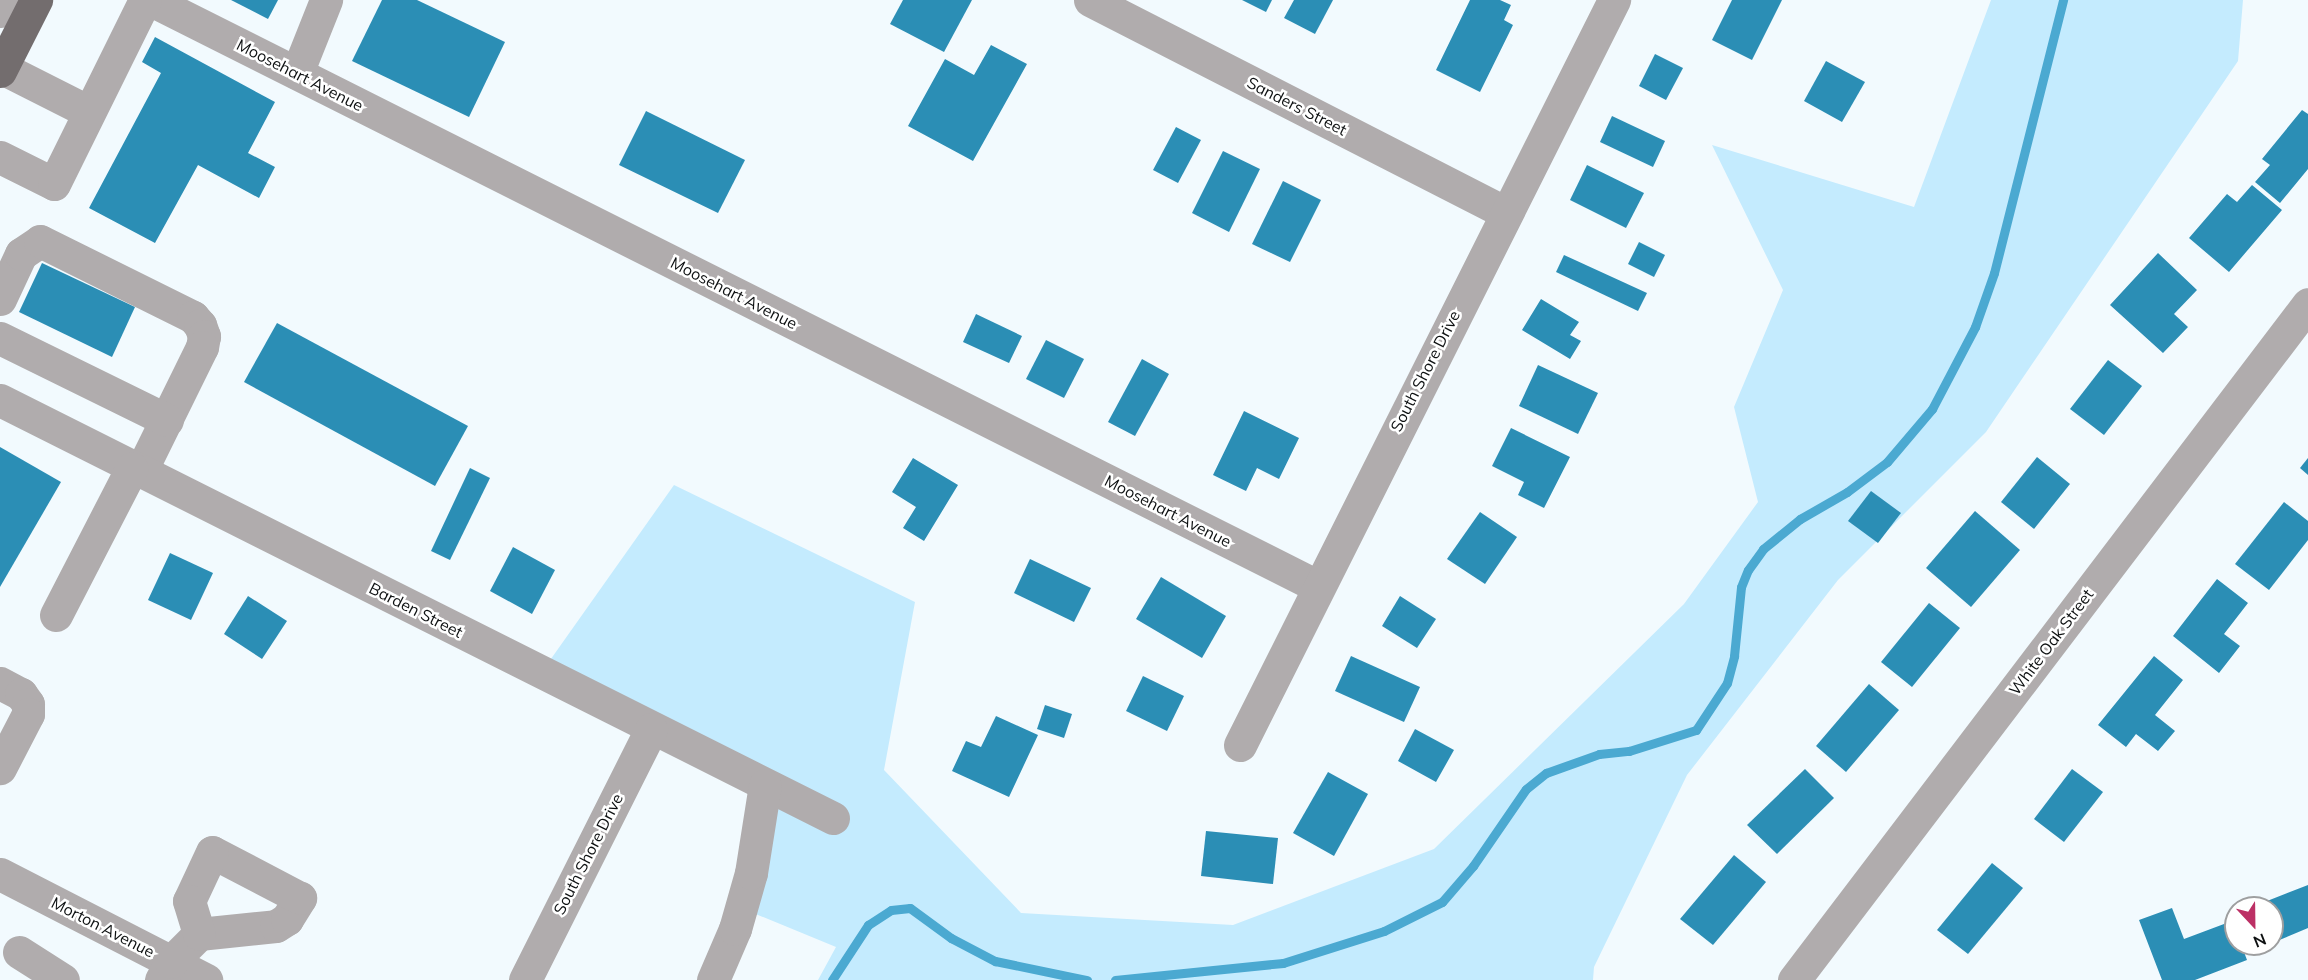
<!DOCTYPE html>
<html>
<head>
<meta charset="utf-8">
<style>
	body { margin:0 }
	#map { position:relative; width:2308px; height:980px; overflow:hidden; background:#f2fafe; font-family:Mulish,sans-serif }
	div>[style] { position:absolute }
	.green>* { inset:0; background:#c4ebfe }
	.stream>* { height:9px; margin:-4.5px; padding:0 4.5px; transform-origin:4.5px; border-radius:4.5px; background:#4ba9d1 }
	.building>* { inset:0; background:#2b8eb5 }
	.minor>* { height:33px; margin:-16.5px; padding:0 16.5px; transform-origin:16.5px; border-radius:16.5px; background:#b0acad }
	.major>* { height:33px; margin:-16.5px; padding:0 16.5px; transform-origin:16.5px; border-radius:16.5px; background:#736d6e }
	span { translate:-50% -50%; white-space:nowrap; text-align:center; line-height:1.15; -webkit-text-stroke:5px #fff; paint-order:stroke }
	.street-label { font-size:16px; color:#0d1011 }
	.north { position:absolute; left:2224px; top:896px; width:60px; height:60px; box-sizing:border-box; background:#fff; border:2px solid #9e9fa0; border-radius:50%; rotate:158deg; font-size:16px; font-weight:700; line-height:24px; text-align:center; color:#0d1011 }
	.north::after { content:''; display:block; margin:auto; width:21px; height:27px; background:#bc3065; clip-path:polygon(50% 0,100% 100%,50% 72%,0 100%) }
</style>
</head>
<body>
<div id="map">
	<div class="green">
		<i style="clip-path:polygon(1991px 0,2243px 0,2238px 61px,1986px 432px,1838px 580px,1687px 775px,1594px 967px,1593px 980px,818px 980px,836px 947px,741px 908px,777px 791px,541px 673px,674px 485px,915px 602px,884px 770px,1021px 913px,1233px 925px,1434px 849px,1684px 604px,1758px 502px,1734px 407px,1783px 290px,1712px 145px,1914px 207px)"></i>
	</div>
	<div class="stream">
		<i style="left:832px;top:980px;width:66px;rotate:-56.8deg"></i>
		<i style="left:868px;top:925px;width:27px;rotate:-33deg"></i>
		<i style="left:891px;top:910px;width:19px;rotate:-6deg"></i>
		<i style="left:910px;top:908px;width:51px;rotate:36.2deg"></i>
		<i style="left:951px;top:938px;width:50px;rotate:27.6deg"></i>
		<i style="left:995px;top:961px;width:94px;rotate:11.7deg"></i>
		<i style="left:1115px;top:980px;width:169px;rotate:-5.8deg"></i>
		<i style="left:1283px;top:963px;width:106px;rotate:-17.6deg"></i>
		<i style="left:1384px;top:931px;width:65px;rotate:-26.6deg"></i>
		<i style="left:1442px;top:902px;width:48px;rotate:-49.3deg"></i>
		<i style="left:1473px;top:866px;width:93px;rotate:-55.5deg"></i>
		<i style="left:1526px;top:789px;width:26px;rotate:-39deg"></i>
		<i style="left:1546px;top:773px;width:56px;rotate:-19.7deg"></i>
		<i style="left:1599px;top:754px;width:30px;rotate:-6deg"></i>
		<i style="left:1629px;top:751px;width:70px;rotate:-17.4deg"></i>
		<i style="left:1696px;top:730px;width:56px;rotate:-56.6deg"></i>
		<i style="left:1727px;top:683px;width:28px;rotate:-75deg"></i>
		<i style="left:1734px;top:656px;width:69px;rotate:-84.2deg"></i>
		<i style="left:1741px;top:587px;width:18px;rotate:-68deg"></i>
		<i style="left:1748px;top:570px;width:26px;rotate:-54deg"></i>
		<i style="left:1763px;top:549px;width:48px;rotate:-39deg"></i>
		<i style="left:1800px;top:519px;width:54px;rotate:-29.9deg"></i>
		<i style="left:1847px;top:492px;width:50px;rotate:-36.9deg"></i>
		<i style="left:1887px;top:462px;width:70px;rotate:-49.7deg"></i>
		<i style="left:1932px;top:409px;width:93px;rotate:-62.3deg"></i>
		<i style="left:1975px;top:327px;width:57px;rotate:-70.6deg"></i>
		<i style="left:1994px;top:273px;width:282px;rotate:-75.8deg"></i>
	</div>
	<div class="building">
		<i style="clip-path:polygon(231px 0,278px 0,268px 19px)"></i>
		<i style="clip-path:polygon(382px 0,417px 0,505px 42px,469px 117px,352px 61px)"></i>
		<i style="clip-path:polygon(903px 0,972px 0,944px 52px,890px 24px)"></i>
		<i style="clip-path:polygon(1242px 0,1272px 0,1266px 12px)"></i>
		<i style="clip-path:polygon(1294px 0,1333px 0,1315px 34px,1284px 18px)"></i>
		<i style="clip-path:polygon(1470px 0,1500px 0,1511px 5px,1504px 20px,1513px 25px,1480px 92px,1436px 70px)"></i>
		<i style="clip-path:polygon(1732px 0,1782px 0,1752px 60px,1712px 40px)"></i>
		<i style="clip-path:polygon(155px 37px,275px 102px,248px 153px,275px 167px,259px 198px,198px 165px,155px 243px,89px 208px,161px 73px,142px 62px)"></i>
		<i style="clip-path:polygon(991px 45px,1027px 64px,973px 161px,908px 126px,945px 59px,974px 75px)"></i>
		<i style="clip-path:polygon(1655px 54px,1683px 68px,1666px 100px,1639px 86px)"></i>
		<i style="clip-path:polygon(1826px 61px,1865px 82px,1842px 122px,1804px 101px)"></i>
		<i style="clip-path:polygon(2302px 110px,2308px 114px,2308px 169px,2280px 203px,2255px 182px,2270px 165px,2262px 159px)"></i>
		<i style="clip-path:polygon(646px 111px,745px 160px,718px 213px,619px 165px)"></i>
		<i style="clip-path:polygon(1612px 116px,1665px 141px,1653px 167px,1600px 142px)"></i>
		<i style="clip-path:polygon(1176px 127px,1201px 140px,1178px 183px,1153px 170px)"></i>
		<i style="clip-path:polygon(1223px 151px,1260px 169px,1229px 232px,1192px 213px)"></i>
		<i style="clip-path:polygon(1587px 165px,1644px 193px,1626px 228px,1570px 200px)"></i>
		<i style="clip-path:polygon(1283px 181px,1321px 200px,1290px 262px,1252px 244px)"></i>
		<i style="clip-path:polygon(2252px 185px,2282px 210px,2229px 272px,2189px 238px,2227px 194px,2237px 202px)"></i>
		<i style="clip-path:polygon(1639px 242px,1665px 255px,1654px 277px,1628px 264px)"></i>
		<i style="clip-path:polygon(2158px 253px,2197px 290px,2174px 314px,2188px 327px,2163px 353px,2110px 305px)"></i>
		<i style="clip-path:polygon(1564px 255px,1647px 293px,1638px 311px,1556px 272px)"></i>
		<i style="clip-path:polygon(42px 263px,135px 307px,112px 357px,19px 312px)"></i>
		<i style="clip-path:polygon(1541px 299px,1579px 322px,1570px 335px,1581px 341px,1570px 359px,1522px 330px)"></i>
		<i style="clip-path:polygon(976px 314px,1022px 336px,1009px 363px,963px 342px)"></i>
		<i style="clip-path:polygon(277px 323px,468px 426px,435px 486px,244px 382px)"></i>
		<i style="clip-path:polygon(1046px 340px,1084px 359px,1064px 398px,1026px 379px)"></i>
		<i style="clip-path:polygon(1142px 359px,1169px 374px,1135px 436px,1108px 422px)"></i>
		<i style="clip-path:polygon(2108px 360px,2142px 386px,2104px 435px,2070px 409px)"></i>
		<i style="clip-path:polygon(1538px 365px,1598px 393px,1578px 434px,1519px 406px)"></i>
		<i style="clip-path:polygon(1244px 411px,1299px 438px,1279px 479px,1257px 468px,1246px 491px,1213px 475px)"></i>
		<i style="clip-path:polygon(1511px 428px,1570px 457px,1544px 508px,1518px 495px,1524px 482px,1492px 466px)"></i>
		<i style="clip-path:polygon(0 447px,61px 482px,0 587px)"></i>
		<i style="clip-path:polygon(2037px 457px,2070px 484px,2034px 529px,2001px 502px)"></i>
		<i style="clip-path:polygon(913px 458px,958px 485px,924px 541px,903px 528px,916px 507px,892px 492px)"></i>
		<i style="clip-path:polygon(2308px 458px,2308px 475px,2300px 468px)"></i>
		<i style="clip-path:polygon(470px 468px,490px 478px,450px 560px,431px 551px)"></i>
		<i style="clip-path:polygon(1871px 491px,1901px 513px,1878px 543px,1848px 521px)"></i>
		<i style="clip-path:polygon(2284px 502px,2308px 521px,2308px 540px,2269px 590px,2235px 564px)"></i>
		<i style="clip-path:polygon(1975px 511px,2020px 550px,1971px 607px,1926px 568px)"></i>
		<i style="clip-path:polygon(1480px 512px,1517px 537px,1485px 584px,1447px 559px)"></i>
		<i style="clip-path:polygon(513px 547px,555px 570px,532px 614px,490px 591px)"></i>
		<i style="clip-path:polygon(170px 553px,213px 573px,191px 620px,148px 600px)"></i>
		<i style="clip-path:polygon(1030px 559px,1091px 588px,1074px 622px,1014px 593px)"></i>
		<i style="clip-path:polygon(1161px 577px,1226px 616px,1202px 658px,1136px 619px)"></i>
		<i style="clip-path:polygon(2217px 579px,2248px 603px,2224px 634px,2240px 646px,2219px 673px,2173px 636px)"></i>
		<i style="clip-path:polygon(248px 596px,287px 621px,262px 659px,224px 634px)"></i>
		<i style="clip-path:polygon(1400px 596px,1436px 619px,1417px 648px,1382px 626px)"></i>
		<i style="clip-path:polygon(1929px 603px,1960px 628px,1912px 687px,1881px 662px)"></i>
		<i style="clip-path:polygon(1351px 656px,1420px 687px,1404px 722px,1335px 691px)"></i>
		<i style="clip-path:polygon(2154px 656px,2183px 680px,2155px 715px,2175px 731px,2158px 751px,2136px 734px,2126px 747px,2098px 725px)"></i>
		<i style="clip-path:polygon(1143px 676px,1184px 696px,1167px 731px,1126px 711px)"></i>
		<i style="clip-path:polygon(1869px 684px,1899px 710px,1846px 772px,1816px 746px)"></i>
		<i style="clip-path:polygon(1045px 705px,1072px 714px,1064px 738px,1037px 729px)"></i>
		<i style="clip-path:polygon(996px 716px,1038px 735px,1009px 797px,952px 771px,966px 741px,981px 747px)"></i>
		<i style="clip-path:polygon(1415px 729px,1454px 750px,1436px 782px,1398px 761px)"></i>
		<i style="clip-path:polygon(1805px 769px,1834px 798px,1777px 854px,1747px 825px)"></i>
		<i style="clip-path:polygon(2072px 769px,2103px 792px,2064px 842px,2034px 819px)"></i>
		<i style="clip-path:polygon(1328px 772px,1368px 794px,1334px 856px,1293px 833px)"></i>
		<i style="clip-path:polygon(1206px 831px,1278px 838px,1273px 884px,1201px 876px)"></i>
		<i style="clip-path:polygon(1734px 855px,1766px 882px,1713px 945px,1680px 919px)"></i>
		<i style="clip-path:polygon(1992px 863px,2023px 888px,1968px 954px,1937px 930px)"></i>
		<i style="clip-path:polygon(2308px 885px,2308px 928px,2277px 941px,2272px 908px,2264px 908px,2262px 903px)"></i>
		<i style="clip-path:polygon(2172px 908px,2184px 939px,2232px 921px,2236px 944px,2241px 944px,2247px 960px,2195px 980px,2162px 980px,2139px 920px)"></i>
	</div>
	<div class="minor">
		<i style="left:151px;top:0;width:1305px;rotate:26.68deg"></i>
		<i style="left:1090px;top:0;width:465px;rotate:27.1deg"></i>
		<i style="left:0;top:11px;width:25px;rotate:-26deg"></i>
		<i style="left:2px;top:68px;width:97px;rotate:26.8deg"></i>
		<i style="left:297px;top:73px;width:79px;rotate:-68.3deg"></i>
		<i style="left:0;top:157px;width:60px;rotate:26.6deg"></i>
		<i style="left:54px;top:184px;width:205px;rotate:-63.7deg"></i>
		<i style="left:0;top:299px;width:50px;rotate:-65deg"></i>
		<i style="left:21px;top:254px;width:23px;rotate:-34deg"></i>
		<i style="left:40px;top:241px;width:171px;rotate:26.4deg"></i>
		<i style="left:193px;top:317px;width:11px;rotate:49deg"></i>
		<i style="left:200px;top:325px;width:12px;rotate:70deg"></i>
		<i style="left:204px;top:336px;width:11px;rotate:100deg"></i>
		<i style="left:202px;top:347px;width:138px;rotate:116.2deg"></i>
		<i style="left:0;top:338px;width:186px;rotate:26.2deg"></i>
		<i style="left:0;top:400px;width:932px;rotate:26.65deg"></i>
		<i style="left:56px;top:615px;width:165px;rotate:-62.7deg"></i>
		<i style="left:0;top:683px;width:24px;rotate:28deg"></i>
		<i style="left:21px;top:694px;width:12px;rotate:55deg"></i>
		<i style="left:28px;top:704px;width:10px;rotate:90deg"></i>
		<i style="left:28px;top:714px;width:61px;rotate:117.4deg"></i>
		<i style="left:1240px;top:745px;width:834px;rotate:-63.34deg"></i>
		<i style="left:0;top:874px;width:232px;rotate:27.2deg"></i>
		<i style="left:19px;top:952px;width:52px;rotate:32.5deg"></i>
		<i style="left:161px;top:980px;width:21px;rotate:-61deg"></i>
		<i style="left:171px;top:962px;width:40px;rotate:-45deg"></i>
		<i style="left:199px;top:934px;width:77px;rotate:-5.9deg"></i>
		<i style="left:276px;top:926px;width:13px;rotate:-32deg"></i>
		<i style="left:287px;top:919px;width:25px;rotate:-58deg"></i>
		<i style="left:300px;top:898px;width:99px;rotate:-152.4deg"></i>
		<i style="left:212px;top:852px;width:54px;rotate:115.1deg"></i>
		<i style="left:189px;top:901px;width:34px;rotate:73deg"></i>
		<i style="left:525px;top:980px;width:281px;rotate:-63.3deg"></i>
		<i style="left:713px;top:980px;width:56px;rotate:-66.7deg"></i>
		<i style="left:735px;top:929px;width:58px;rotate:-74.1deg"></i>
		<i style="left:751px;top:873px;width:89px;rotate:-81deg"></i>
		<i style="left:1794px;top:980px;width:849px;rotate:-52.75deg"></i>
	</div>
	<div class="major">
		<i style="left:0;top:71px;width:80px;rotate:-63.1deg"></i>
	</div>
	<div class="street-label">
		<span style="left:300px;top:75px;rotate:27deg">Moosehart Avenue</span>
		<span style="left:1297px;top:106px;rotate:27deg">Sanders Street</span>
		<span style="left:734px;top:293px;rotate:27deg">Moosehart Avenue</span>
		<span style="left:1425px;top:371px;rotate:-63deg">South Shore Drive</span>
		<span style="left:1168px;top:511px;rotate:27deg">Moosehart Avenue</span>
		<span style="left:416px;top:610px;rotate:27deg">Barden Street</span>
		<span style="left:2051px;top:642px;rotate:-53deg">White Oak Street</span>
		<span style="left:588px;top:854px;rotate:-63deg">South Shore Drive</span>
		<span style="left:103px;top:927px;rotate:27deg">Morton Avenue</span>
	</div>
	<div class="north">N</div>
</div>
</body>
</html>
